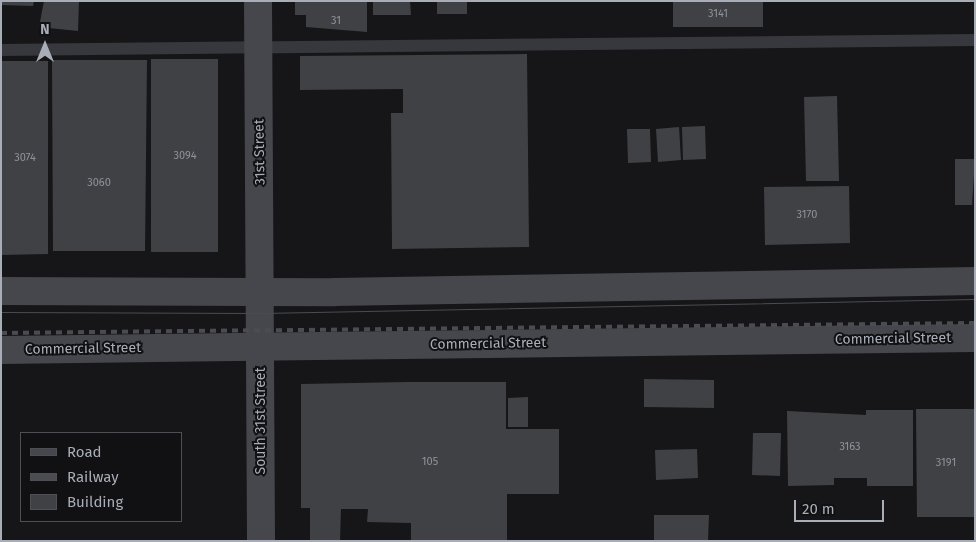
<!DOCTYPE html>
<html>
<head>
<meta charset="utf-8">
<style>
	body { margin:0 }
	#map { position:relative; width:976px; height:542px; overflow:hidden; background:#161618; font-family:"Fira Sans",sans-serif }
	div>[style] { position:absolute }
	.building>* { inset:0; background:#404145 }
	.lane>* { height:12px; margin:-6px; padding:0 6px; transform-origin:6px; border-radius:6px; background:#37383d }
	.secondary>* { height:28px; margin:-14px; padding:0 14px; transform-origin:14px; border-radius:14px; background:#45474d }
	.tram>* { height:1px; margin:-0.5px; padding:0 0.5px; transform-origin:0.5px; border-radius:0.5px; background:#4a4c52 }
	.rail>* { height:4px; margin-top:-2px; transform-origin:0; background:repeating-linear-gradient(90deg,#4a4c52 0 6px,transparent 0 11px) }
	span { translate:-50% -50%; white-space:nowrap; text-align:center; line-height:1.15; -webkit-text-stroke:4px #111113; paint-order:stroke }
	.number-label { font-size:11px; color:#8e929b }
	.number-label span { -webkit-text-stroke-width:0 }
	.street-label { font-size:14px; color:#a8adb8 }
	.frame { position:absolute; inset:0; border:2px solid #a8adb8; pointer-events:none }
	.legend { position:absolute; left:20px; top:432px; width:162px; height:90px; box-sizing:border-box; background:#111113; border:1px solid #4d4f55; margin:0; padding:6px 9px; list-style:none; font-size:15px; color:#a8adb8 }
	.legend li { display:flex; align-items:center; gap:10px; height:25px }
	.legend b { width:25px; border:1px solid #4d4f55 }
	.north { position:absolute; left:20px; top:20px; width:50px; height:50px; -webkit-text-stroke:4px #111113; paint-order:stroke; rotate:0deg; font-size:14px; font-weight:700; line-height:20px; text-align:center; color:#a8adb8 }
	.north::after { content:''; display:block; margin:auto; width:18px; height:22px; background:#a8adb8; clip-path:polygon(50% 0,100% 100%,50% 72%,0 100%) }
	.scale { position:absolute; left:794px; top:500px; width:90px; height:22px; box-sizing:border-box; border:2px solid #a8adb8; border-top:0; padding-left:6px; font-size:15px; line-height:18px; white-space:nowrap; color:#a8adb8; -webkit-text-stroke:4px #111113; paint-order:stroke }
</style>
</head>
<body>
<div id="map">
	<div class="building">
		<i style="clip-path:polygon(1px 1px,34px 1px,33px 6px,1px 5px)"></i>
		<i style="clip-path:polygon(44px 1px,79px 1px,78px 31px,39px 27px)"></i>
		<i style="clip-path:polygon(295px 1px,367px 1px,367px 32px,306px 27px,306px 15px,295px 15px)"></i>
		<i style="clip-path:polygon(373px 1px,410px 1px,411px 15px,373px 15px)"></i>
		<i style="clip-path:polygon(437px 1px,467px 1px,467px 14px,437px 14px)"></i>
		<i style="clip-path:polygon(673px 1px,763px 1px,763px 27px,673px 27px)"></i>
		<i style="clip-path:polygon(527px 54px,529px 247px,392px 249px,391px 113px,403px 113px,403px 89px,300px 90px,300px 56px)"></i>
		<i style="clip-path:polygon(151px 59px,218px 59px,218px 252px,151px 252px)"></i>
		<i style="clip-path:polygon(52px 60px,147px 60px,145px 251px,53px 251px)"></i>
		<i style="clip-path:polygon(1px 61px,48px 61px,48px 254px,1px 255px)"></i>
		<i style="clip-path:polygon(837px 96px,839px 181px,806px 181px,804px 97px)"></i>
		<i style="clip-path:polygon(705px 126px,706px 159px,683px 160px,682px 127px)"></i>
		<i style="clip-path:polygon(679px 127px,681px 160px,658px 162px,656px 129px)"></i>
		<i style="clip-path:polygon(627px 129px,650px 129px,651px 162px,628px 163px)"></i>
		<i style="clip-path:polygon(955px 159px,975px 159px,972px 205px,955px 205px)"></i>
		<i style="clip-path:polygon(849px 186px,850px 243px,765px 245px,764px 187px)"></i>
		<i style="clip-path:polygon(644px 379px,714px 380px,714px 408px,644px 407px)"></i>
		<i style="clip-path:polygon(408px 382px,506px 382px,506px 429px,559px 429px,559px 494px,507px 494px,507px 541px,411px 541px,411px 523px,367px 522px,368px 509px,341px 509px,340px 541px,310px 541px,310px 508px,301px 508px,301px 384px)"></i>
		<i style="clip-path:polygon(528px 397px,528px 427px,508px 427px,508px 398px)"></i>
		<i style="clip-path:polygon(916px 409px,975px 409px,975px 517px,917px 517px)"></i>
		<i style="clip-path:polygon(866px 410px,913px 410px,913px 486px,867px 486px,867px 478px,834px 478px,834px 485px,788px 486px,787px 411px,866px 415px)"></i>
		<i style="clip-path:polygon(753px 433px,781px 433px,780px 476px,752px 475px)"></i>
		<i style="clip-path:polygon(697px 449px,698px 478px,656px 480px,655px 450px)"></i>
		<i style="clip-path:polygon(654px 515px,709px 515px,708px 541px,654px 541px)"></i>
	</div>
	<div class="lane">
		<i style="left:1px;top:50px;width:974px;rotate:-0.59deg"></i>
	</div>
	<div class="secondary">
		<i style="left:258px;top:1px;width:540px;rotate:89.68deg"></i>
		<i style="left:1px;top:291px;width:334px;rotate:0.2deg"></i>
		<i style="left:335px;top:292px;width:640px;rotate:-0.98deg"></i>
		<i style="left:1px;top:350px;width:974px;rotate:-0.71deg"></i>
	</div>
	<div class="tram">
		<i style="left:1px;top:312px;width:260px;rotate:0.2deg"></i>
		<i style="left:261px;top:313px;width:714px;rotate:-1.12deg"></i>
	</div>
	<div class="rail">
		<i style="left:1px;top:333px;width:974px;rotate:-0.59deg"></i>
	</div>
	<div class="number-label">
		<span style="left:718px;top:14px">3141</span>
		<span style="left:336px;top:21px">31</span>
		<span style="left:185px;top:156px">3094</span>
		<span style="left:25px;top:158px">3074</span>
		<span style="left:99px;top:183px">3060</span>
		<span style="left:807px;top:215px">3170</span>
		<span style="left:850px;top:447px">3163</span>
		<span style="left:430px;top:462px">105</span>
		<span style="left:946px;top:463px">3191</span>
	</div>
	<div class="street-label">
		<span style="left:260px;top:152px;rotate:-91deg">31st Street</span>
		<span style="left:893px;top:339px;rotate:-1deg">Commercial Street</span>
		<span style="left:488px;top:344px;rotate:-1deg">Commercial Street</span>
		<span style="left:83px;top:349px;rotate:-1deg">Commercial Street</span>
		<span style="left:261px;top:421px;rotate:-90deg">South 31st Street</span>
	</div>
	<div class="frame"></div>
	<ul class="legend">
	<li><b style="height:6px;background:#45474d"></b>Road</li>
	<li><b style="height:6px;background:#4a4c52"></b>Railway</li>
	<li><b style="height:14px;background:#404145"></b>Building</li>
	</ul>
	<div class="north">N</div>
	<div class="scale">20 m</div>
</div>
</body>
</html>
